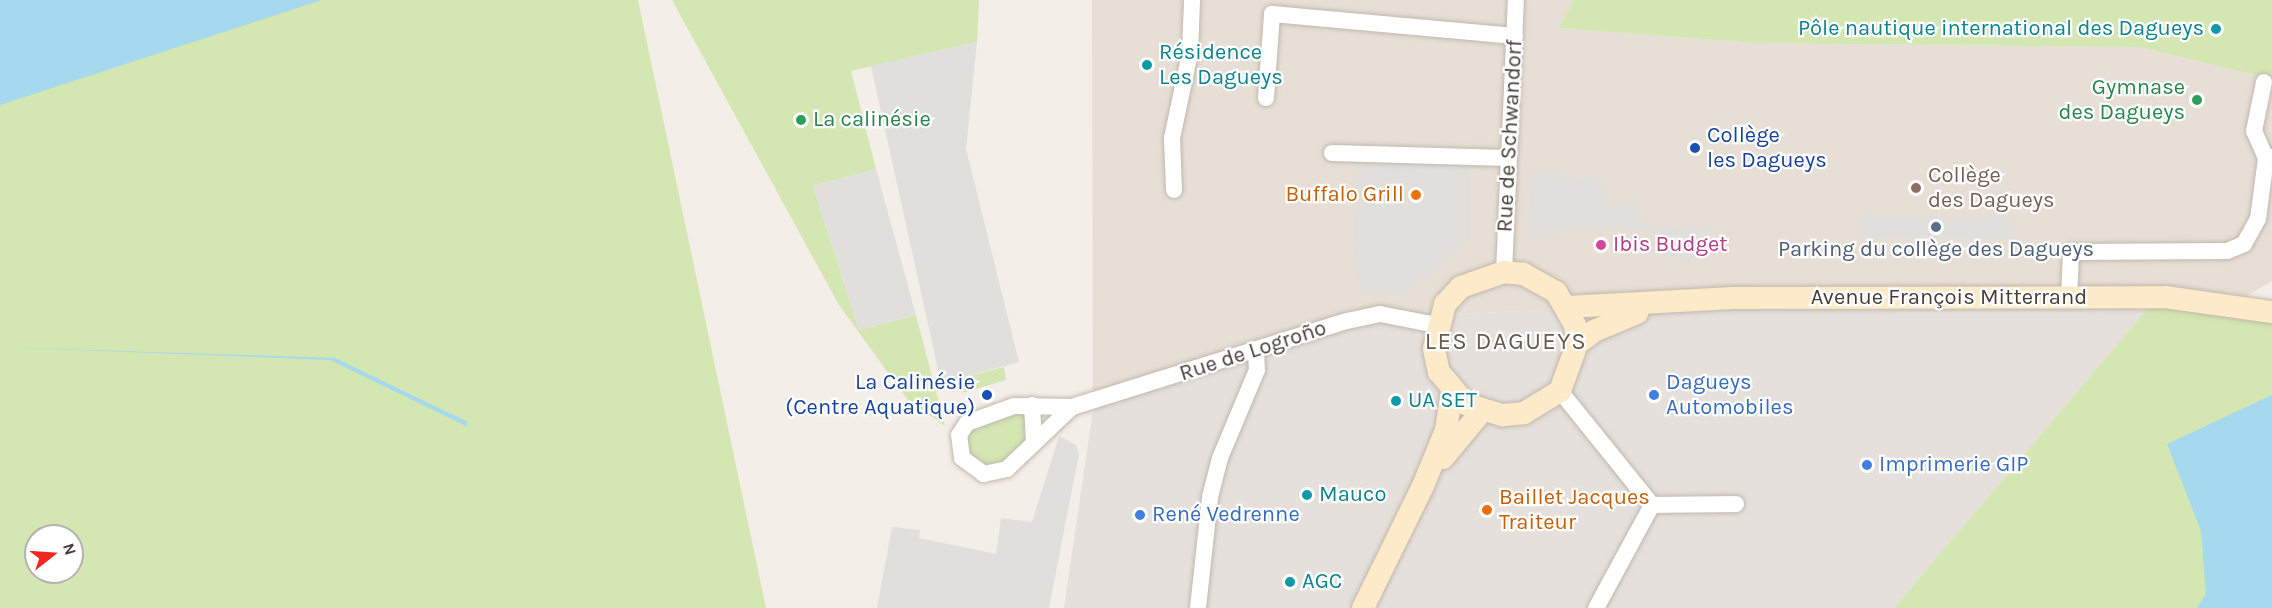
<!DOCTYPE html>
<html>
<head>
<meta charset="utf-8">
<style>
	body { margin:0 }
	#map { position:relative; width:2272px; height:608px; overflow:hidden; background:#f3eee7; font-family:Karla,sans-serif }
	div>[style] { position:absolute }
	.residential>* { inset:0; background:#e7dfd6 }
	.industrial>* { inset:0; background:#e5e0dc }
	.green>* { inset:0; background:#d4e6b1 }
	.parking>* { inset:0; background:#e1dfdc }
	.water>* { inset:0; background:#a6d8ee }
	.roads { filter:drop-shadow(0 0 2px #c1b8ad) drop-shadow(0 0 2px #c1b8ad) }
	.minor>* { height:16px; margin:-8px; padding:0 8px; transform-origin:8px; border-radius:8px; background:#fff }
	.secondary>* { height:22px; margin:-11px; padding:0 11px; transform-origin:11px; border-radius:11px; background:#fdeac8 }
	.dots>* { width:16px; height:16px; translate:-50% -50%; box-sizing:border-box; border:3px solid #fff; border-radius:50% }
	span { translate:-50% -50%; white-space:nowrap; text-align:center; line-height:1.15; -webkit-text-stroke:4.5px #fff; paint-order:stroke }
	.culture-label { font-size:22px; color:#0d838f }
	.right { translate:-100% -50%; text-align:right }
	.left { translate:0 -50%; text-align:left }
	.leisure-label { font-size:22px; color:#27864d }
	.transit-label { font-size:22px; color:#164399 }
	.street-label { font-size:22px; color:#463e36 }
	.education-label { font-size:22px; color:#785e54 }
	.food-label { font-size:22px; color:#c56008 }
	.hotel-label { font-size:22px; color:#b23c85 }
	.service-label { font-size:22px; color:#4e5e75 }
	.shop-label { font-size:22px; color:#366cbe }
	.neighbourhood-label { font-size:24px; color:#685b4e; letter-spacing:1.5px }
	.north { position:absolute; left:24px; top:524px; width:60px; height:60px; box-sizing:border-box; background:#fff; border:2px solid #b5b2af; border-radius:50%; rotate:73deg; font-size:16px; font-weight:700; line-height:24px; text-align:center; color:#463e36 }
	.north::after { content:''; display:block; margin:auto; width:21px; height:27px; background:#f3271f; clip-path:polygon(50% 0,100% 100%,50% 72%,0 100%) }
</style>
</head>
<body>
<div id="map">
	<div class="residential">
		<i style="clip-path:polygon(1092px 0,1574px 0,1558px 28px,1755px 43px,2139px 47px,2272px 79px,2272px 281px,2233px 304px,1883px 293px,1443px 315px,1274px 344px,1093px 410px)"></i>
	</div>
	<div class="industrial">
		<i style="clip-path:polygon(1883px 293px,2154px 301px,1894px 608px,1064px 608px,1093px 410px,1274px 344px,1443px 315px)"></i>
	</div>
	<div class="green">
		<i style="clip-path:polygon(evenodd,0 0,638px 0,766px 608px,0 608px,0 0,36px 536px,72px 536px,72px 572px,36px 572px,36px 536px)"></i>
		<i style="clip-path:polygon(672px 0,979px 0,977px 42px,851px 71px,876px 169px,813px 186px,859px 330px,916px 315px,945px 426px,907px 399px,839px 305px)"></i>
		<i style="clip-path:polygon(1574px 0,2272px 0,2272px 79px,2139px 47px,1755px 43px,1558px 28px)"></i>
		<i style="clip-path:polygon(2154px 301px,2272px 316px,2272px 608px,1894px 608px)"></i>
		<i style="clip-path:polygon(1004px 367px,1006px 380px,962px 393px,957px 379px)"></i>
		<i style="clip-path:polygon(1023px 412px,1029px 420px,1029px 437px,1002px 462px,982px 466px,964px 449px,969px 428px)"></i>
	</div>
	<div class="parking">
		<i style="clip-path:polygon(977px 42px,966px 149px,1019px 362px,941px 383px,871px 66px)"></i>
		<i style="clip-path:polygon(1357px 159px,1470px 163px,1470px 240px,1404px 294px,1361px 292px,1353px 247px)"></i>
		<i style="clip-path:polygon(876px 169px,916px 315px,859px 330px,813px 186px)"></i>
		<i style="clip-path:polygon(1532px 171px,1563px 172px,1563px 181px,1593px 176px,1614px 204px,1637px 205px,1637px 214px,1663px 231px,1667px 226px,1707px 227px,1707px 259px,1662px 257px,1662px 243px,1651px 232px,1621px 227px,1564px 227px,1563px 237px,1527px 236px)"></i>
		<i style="clip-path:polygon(1860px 214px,2012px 217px,2013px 239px,1859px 238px)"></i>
		<i style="clip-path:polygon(1059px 436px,1076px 445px,1079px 454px,1049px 608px,877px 608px,892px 527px,920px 530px,919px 538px,996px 554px,1001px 518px,1032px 522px)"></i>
	</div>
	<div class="water">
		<i style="clip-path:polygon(0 0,322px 0,0 105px)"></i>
		<i style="clip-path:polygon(1px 347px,335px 358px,468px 422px,466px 426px,330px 360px)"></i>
		<i style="clip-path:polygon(2272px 395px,2272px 608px,2197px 608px,2206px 594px,2201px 531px,2167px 444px)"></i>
	</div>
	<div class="roads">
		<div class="minor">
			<i style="left:2264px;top:82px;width:50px;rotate:101.5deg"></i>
			<i style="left:2254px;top:131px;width:30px;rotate:66deg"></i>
			<i style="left:1266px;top:98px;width:84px;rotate:-85.9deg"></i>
			<i style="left:1272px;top:14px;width:244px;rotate:5.2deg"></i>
			<i style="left:1332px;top:153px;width:176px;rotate:1.6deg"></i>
			<i style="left:1174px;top:190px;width:52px;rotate:-92.2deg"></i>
			<i style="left:1172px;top:138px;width:87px;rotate:-78deg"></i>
			<i style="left:1190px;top:53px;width:53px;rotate:-87.8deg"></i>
			<i style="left:1504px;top:272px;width:272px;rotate:-87.5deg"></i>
			<i style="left:2069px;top:298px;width:46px;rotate:-87.5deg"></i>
			<i style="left:2071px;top:252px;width:156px;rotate:-0.4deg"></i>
			<i style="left:2227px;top:251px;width:18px;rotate:-22deg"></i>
			<i style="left:2244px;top:244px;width:29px;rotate:-61deg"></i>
			<i style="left:2258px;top:219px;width:62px;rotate:-82.5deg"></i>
			<i style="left:2266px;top:158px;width:6px;rotate:-9deg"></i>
			<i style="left:1560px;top:391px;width:146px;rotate:51.1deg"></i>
			<i style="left:1652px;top:505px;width:117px;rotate:118.5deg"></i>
			<i style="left:1032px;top:405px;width:36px;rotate:87deg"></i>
			<i style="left:1072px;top:407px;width:90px;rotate:136.4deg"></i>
			<i style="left:1007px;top:469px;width:24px;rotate:168deg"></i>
			<i style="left:984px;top:474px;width:27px;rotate:-144deg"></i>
			<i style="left:962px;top:458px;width:23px;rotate:-97deg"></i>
			<i style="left:959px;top:435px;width:14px;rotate:-56deg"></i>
			<i style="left:967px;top:423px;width:50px;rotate:-19.9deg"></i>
			<i style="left:1014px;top:406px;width:58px;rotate:1deg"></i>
			<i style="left:1072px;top:407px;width:288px;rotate:-17.4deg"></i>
			<i style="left:1347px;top:321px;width:34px;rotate:-12deg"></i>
			<i style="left:1380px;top:314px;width:57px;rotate:11.1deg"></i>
			<i style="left:1652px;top:505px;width:84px;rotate:-0.7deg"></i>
			<i style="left:1198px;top:608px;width:112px;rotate:-83.8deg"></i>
			<i style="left:1210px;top:497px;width:40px;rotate:-75.6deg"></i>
			<i style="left:1220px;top:458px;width:95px;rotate:-67.2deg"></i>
			<i style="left:1257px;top:370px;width:21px;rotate:-93deg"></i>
		</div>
		<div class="secondary">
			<i style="left:1567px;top:307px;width:166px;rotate:-3.1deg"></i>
			<i style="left:1733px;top:298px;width:432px;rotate:-0.1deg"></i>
			<i style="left:2165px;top:297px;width:108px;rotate:8deg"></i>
			<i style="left:1577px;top:344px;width:19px;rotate:-96deg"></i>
			<i style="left:1575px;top:325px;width:38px;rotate:-120deg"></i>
			<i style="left:1556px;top:292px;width:38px;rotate:-151deg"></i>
			<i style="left:1523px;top:274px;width:19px;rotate:-174deg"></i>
			<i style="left:1504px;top:272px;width:46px;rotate:160.8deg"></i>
			<i style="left:1461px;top:287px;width:23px;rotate:133deg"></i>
			<i style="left:1445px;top:304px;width:46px;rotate:103.7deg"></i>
			<i style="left:1434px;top:349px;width:24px;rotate:78deg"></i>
			<i style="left:1439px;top:372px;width:42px;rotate:49.8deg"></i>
			<i style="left:1466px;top:404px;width:39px;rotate:17deg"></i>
			<i style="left:1503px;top:415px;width:21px;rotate:-5deg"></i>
			<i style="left:1524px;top:413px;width:42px;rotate:-31.4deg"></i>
			<i style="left:1560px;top:391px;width:50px;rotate:-70.1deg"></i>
			<i style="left:1577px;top:344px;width:21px;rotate:-37deg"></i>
			<i style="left:1594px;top:331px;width:47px;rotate:-22.7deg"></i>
			<i style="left:1443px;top:458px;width:61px;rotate:-50.3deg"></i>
			<i style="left:1363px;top:608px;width:136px;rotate:-63.8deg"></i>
			<i style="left:1423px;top:486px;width:61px;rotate:-67.7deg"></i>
			<i style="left:1446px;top:430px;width:38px;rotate:-81deg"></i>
		</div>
	</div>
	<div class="dots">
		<i style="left:2216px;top:29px;background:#0f9aa8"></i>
		<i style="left:1147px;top:65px;background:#0f9aa8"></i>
		<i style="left:2197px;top:100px;background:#2e9e5b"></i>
		<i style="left:801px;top:120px;background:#2e9e5b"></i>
		<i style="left:1695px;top:148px;background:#1a4fb4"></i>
		<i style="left:1916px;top:188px;background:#8d6e63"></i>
		<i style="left:1416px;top:195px;background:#e8710a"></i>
		<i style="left:1936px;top:227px;background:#5c6f8a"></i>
		<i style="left:1601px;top:245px;background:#d1479c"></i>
		<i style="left:987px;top:395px;background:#1a4fb4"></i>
		<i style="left:1654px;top:395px;background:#3f7fe0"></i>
		<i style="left:1396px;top:401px;background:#0f9aa8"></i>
		<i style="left:1867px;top:465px;background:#3f7fe0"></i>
		<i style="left:1307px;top:495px;background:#0f9aa8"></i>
		<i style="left:1487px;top:510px;background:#e8710a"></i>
		<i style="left:1140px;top:515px;background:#3f7fe0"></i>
		<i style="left:1290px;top:582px;background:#0f9aa8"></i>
	</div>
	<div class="culture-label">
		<span class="right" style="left:2204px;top:29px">Pôle nautique international des Dagueys</span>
		<span class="left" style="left:1159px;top:65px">Résidence<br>Les Dagueys</span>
		<span class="left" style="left:1408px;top:401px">UA SET</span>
		<span class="left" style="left:1319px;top:495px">Mauco</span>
		<span class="left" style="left:1302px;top:582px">AGC</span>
	</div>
	<div class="leisure-label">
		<span class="right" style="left:2185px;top:100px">Gymnase<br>des Dagueys</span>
		<span class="left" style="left:813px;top:120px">La calinésie</span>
	</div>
	<div class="transit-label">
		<span class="left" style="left:1707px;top:148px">Collège<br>les Dagueys</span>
		<span class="right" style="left:975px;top:395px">La Calinésie<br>(Centre Aquatique)</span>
	</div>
	<div class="street-label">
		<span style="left:1510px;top:136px;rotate:-87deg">Rue de Schwandorf</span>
		<span style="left:1949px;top:298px">Avenue François Mitterrand</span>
		<span style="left:1253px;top:351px;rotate:-18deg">Rue de Logroño</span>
	</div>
	<div class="education-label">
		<span class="left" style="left:1928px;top:188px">Collège<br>des Dagueys</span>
	</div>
	<div class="food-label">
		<span class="right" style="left:1404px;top:195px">Buffalo Grill</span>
		<span class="left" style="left:1499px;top:510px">Baillet Jacques<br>Traiteur</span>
	</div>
	<div class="hotel-label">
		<span class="left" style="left:1613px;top:245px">Ibis Budget</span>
	</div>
	<div class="service-label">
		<span style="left:1936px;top:250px">Parking du collège des Dagueys</span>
	</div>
	<div class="shop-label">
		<span class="left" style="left:1666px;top:395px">Dagueys<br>Automobiles</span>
		<span class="left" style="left:1879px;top:465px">Imprimerie GIP</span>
		<span class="left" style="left:1152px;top:515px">René Vedrenne</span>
	</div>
	<div class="neighbourhood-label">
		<span style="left:1506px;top:342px">LES DAGUEYS</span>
	</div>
	<div class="north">N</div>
</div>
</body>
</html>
